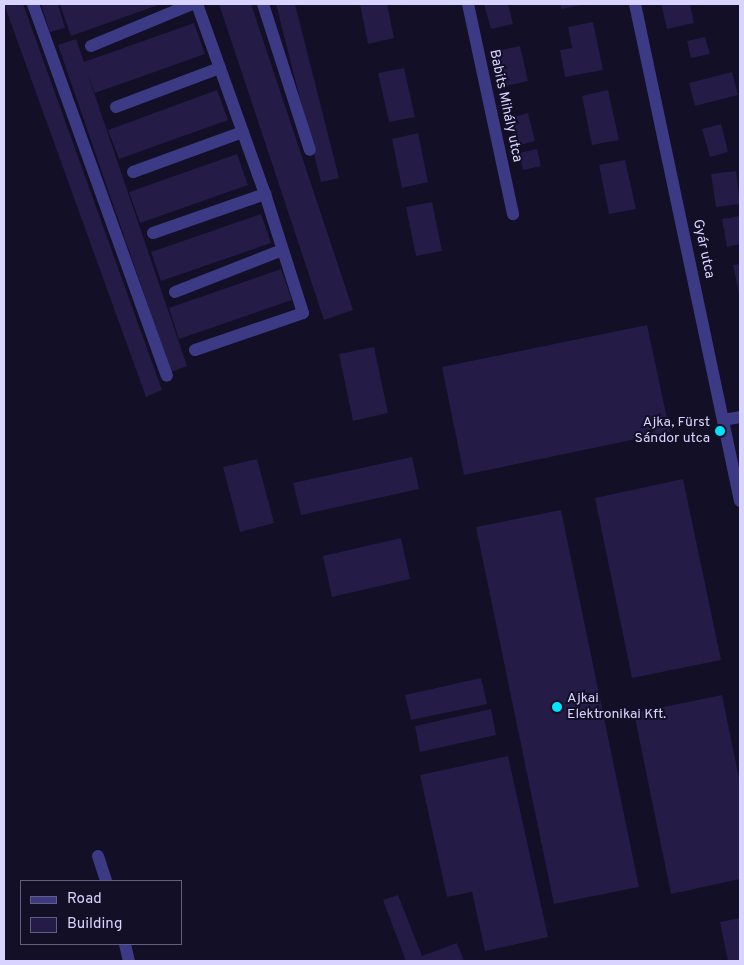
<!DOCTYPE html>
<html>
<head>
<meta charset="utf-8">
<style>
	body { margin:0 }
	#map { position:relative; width:744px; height:965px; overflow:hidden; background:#130f26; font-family:Overpass,sans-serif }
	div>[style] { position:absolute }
	.building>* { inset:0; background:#241b47 }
	.minor>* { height:12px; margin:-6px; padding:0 6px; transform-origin:6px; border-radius:6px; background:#3d3a85 }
	.dots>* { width:14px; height:14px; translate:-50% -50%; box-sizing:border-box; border:2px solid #130f26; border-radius:50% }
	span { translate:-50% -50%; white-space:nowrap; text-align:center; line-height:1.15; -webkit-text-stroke:4px #130f26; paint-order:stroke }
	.street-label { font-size:14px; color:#d9d4ff }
	.poi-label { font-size:14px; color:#d9d4ff }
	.right { translate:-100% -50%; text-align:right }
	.left { translate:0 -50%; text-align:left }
	.frame { position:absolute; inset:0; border:5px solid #d9d4ff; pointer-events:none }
	.legend { position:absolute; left:20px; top:880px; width:162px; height:65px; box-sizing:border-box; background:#130f26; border:1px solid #625e7d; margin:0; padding:6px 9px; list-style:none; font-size:15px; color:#d9d4ff }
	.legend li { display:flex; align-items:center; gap:10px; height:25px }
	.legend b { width:25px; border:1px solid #625e7d }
</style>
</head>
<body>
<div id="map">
	<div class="building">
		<i style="clip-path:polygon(4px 4px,23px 4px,162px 390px,146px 397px)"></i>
		<i style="clip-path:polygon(41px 4px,58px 4px,65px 28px,50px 32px)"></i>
		<i style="clip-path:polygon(64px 4px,161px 4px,71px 36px,60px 5px)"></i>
		<i style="clip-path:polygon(219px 4px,251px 4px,353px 310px,324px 320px)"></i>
		<i style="clip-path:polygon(276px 4px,295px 4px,339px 178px,321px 182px)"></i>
		<i style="clip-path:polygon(360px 4px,387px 4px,394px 38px,368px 44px)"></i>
		<i style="clip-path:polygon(484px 4px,508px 4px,513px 24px,491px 29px)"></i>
		<i style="clip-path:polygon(560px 4px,581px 4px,582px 5px,561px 9px)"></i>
		<i style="clip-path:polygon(661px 4px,690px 4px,694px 23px,667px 29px)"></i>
		<i style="clip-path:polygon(593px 22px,603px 70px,565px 77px,560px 50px,572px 48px,568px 27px)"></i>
		<i style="clip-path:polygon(194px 23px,205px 54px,95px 93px,87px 72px,187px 366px,171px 372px,58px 45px,76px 39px,84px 62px)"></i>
		<i style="clip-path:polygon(705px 37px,710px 54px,691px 58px,687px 41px)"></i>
		<i style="clip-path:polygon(520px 46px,528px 81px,506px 86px,497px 51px)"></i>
		<i style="clip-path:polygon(404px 68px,415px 117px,389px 122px,378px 73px)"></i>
		<i style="clip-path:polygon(732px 72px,738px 95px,695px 106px,689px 83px)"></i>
		<i style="clip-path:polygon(217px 90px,228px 120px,119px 159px,108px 130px)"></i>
		<i style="clip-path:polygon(608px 90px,619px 140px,592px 145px,582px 96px)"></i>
		<i style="clip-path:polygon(528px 113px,535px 141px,517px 146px,510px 118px)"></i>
		<i style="clip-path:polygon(721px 124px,728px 152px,710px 157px,702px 129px)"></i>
		<i style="clip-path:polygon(418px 133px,428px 182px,402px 188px,392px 139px)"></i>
		<i style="clip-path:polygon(537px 149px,541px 166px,523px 170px,519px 153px)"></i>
		<i style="clip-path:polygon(237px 154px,248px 185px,140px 223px,129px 192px)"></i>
		<i style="clip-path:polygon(625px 160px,636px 209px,609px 214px,599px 165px)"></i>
		<i style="clip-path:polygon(736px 171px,740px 204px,716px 207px,711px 174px)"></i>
		<i style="clip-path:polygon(432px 202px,442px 251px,416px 256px,406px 207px)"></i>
		<i style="clip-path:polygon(261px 214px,271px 243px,161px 281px,151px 252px)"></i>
		<i style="clip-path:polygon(740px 216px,740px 244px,727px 247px,722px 219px)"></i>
		<i style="clip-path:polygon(740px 264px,740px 293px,739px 293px,733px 265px)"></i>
		<i style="clip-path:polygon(281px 269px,292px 300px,179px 339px,169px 308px)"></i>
		<i style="clip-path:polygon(647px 325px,670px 432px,464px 475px,442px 367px)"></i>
		<i style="clip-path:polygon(374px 347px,388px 413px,353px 421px,339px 354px)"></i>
		<i style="clip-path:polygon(412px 457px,419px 489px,301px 515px,293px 483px)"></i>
		<i style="clip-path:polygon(257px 459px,274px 523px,240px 532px,223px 467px)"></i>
		<i style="clip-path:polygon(683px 479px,721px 660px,632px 678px,595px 498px)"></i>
		<i style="clip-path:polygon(561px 510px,639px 887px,554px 904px,476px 527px)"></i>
		<i style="clip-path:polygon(401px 538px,410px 579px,332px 597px,323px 556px)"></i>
		<i style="clip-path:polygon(481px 678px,487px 704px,411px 720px,405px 695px)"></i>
		<i style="clip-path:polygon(722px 695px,740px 783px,740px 879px,671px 894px,634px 713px)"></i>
		<i style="clip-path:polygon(491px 709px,496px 735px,420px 752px,415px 726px)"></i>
		<i style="clip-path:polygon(508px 756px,548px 937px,485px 951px,472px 892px,447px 897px,420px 775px)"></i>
		<i style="clip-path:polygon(398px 895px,422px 956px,457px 943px,464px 961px,406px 961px,383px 900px)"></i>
		<i style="clip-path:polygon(740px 918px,740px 961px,728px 961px,720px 922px)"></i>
	</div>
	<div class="minor">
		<i style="left:33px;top:4px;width:395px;rotate:70.2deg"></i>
		<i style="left:263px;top:4px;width:153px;rotate:72.2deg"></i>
		<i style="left:468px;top:4px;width:215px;rotate:77.9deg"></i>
		<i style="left:635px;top:4px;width:508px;rotate:78.07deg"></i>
		<i style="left:91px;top:46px;width:109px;rotate:-22.6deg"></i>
		<i style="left:116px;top:107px;width:111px;rotate:-20.6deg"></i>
		<i style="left:133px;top:172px;width:117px;rotate:-20deg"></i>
		<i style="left:153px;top:233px;width:119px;rotate:-19.2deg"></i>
		<i style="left:175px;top:292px;width:115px;rotate:-21.4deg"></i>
		<i style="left:195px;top:350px;width:114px;rotate:-18.9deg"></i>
		<i style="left:303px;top:313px;width:125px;rotate:-107.7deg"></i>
		<i style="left:265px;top:194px;width:202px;rotate:-109.7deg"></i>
		<i style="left:723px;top:420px;width:17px;rotate:-10deg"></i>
		<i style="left:98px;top:856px;width:26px;rotate:72deg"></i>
		<i style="left:125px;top:944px;width:17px;rotate:77deg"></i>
	</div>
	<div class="dots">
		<i style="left:720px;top:431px;background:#00e5ff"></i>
		<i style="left:557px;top:707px;background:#00e5ff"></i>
	</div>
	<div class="street-label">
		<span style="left:505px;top:106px;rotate:78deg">Babits Mihály utca</span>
		<span style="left:703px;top:249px;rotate:78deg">Gyár utca</span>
	</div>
	<div class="poi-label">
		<span class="right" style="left:710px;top:431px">Ajka, Fürst<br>Sándor utca</span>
		<span class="left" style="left:567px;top:707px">Ajkai<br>Elektronikai Kft.</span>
	</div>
	<div class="frame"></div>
	<ul class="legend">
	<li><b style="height:6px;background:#3d3a85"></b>Road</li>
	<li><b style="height:14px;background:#241b47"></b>Building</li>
	</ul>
</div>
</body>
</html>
